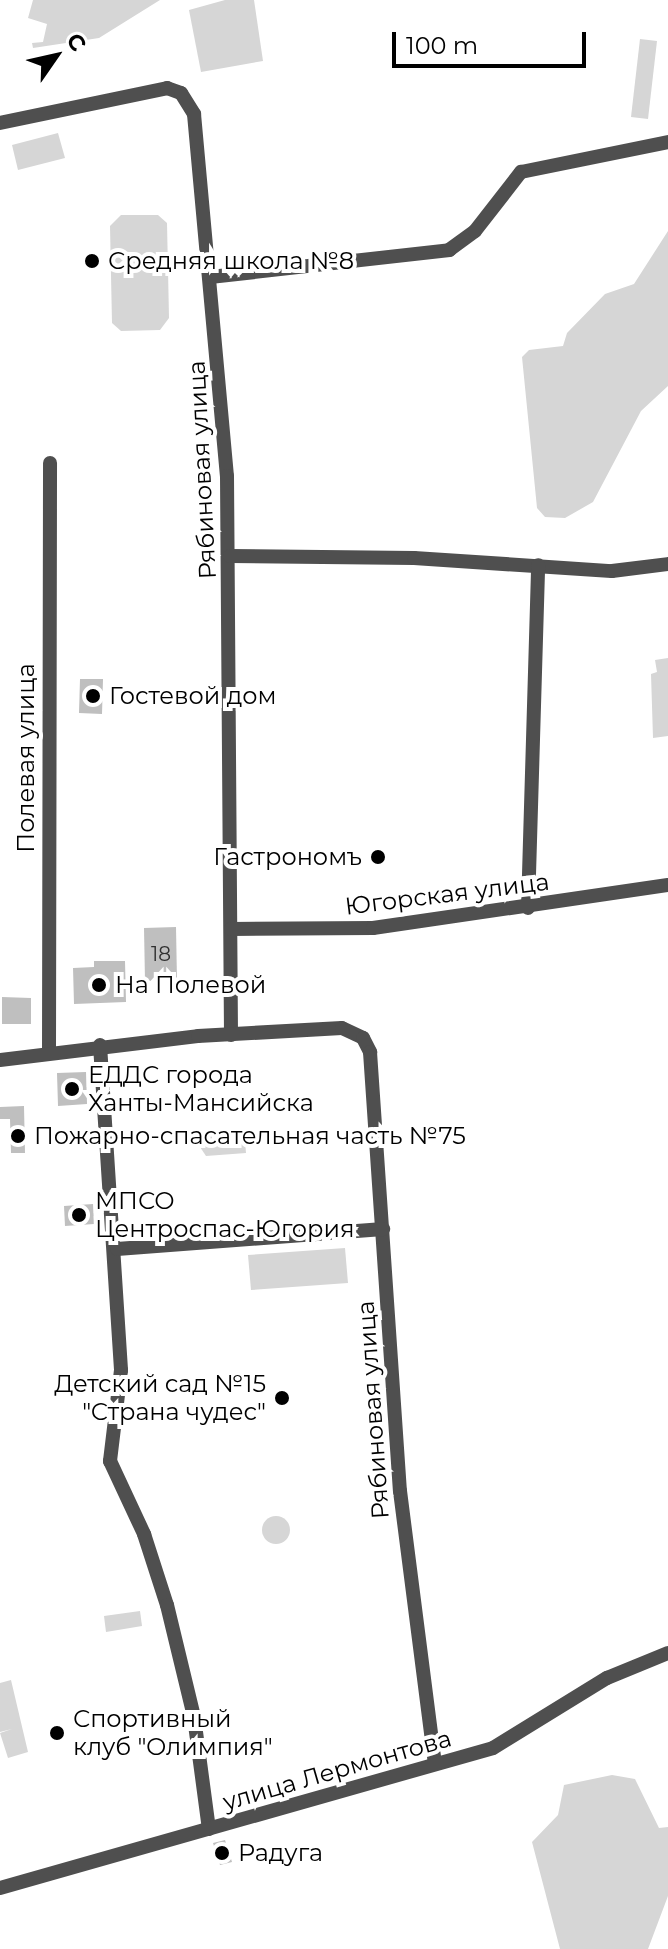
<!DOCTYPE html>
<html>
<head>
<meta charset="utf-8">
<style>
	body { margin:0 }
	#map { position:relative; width:668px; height:1949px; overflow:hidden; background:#fff; font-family:Montserrat,sans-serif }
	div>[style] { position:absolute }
	.green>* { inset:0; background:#d6d6d6 }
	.round { border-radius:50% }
	.building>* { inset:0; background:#bfbfbf }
	.minor>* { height:14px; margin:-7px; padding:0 7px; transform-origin:7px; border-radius:7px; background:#4f4f4f }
	.dots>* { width:22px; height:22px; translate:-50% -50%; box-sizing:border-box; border:4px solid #fff; border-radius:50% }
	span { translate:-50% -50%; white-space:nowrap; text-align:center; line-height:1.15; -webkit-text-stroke:8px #fff; paint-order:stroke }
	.number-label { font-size:20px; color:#303030 }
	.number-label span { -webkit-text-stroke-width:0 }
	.poi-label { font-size:24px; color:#000 }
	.left { translate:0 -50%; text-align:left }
	.right { translate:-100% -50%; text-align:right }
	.street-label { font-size:24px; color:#000 }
	.north { position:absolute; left:16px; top:16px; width:80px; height:80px; -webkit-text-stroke:6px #fff; paint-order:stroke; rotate:56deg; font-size:22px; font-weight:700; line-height:32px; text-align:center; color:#000 }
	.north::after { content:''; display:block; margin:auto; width:28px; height:36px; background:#000; clip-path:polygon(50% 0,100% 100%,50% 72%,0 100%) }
	.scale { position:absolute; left:392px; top:32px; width:194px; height:36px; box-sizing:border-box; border:4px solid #000; border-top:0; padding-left:10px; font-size:24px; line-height:28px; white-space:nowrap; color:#000; -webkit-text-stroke:6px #fff; paint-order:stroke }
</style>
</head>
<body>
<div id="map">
	<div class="green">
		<i style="clip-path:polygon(33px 0,160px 0,99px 38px,33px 48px,32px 43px,43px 42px,47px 24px,28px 18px)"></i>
		<i style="clip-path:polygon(225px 0,254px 0,263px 61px,201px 72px,189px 10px)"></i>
		<i style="clip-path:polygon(640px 39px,657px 41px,648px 119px,631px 117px)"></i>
		<i style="clip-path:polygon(58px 133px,65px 158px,18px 170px,12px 145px)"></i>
		<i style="clip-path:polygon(121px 215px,158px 215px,167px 223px,169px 318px,160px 330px,121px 331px,112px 323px,110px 226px)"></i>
		<i style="clip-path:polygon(668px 231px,668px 386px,641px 411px,593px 502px,565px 518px,545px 517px,537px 508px,522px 357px,529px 350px,563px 346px,567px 333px,605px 294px,634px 284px)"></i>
		<i style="clip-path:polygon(668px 658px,668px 736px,653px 738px,651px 674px,657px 672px,655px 660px)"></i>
		<i style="clip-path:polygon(244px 1128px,246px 1153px,206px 1156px,190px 1132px)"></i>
		<i style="clip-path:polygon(345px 1248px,348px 1283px,251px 1290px,248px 1255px)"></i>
		<i class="round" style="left:262px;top:1516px;width:28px;height:28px"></i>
		<i style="clip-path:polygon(140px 1611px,142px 1626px,106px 1632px,104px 1616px)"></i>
		<i style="clip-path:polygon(11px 1680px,28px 1752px,8px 1758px,0 1733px,12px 1729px,0 1732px,0 1683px)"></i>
		<i style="clip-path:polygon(612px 1775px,635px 1779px,659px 1828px,668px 1827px,668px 1896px,648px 1949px,560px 1949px,532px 1842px,558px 1815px,564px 1785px)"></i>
	</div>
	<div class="building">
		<i style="clip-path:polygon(80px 679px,103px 679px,102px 714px,79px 713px)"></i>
		<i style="clip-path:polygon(176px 927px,177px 981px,145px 981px,144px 928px)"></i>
		<i style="clip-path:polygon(94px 961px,125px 961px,126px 1002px,74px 1004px,73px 968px,94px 967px)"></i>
		<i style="clip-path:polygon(2px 997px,31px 998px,31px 1024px,2px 1024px)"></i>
		<i style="clip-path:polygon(86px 1072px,87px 1104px,58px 1106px,57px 1073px)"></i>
		<i style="clip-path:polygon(24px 1106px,25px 1153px,11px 1153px,10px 1119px,0 1119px,0 1107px)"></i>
		<i style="clip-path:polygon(93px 1204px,94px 1224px,65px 1226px,64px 1206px)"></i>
		<i style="clip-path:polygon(225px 1840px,232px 1862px,220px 1865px,213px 1843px)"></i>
	</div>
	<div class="minor">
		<i style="left:0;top:123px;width:171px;rotate:-11.8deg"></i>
		<i style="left:167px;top:88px;width:15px;rotate:20deg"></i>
		<i style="left:181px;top:93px;width:25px;rotate:58deg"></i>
		<i style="left:194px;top:114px;width:364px;rotate:84.8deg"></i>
		<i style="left:227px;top:476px;width:559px;rotate:89.59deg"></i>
		<i style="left:210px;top:277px;width:241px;rotate:-6.4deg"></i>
		<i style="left:449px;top:250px;width:32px;rotate:-36deg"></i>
		<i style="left:475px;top:231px;width:75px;rotate:-52.1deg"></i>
		<i style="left:521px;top:172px;width:150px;rotate:-11.5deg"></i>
		<i style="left:230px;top:556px;width:184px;rotate:0.6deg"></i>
		<i style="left:414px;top:558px;width:198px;rotate:3.8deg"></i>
		<i style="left:612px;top:571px;width:56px;rotate:-7.1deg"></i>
		<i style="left:528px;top:908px;width:343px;rotate:-88.3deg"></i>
		<i style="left:231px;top:929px;width:142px;rotate:-0.4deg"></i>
		<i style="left:373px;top:928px;width:298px;rotate:-8.3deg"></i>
		<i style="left:100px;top:1045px;width:326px;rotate:86.3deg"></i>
		<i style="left:121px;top:1370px;width:92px;rotate:96.9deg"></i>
		<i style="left:110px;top:1461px;width:81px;rotate:65deg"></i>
		<i style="left:144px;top:1534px;width:75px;rotate:72.1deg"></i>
		<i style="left:167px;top:1605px;width:115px;rotate:76.4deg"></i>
		<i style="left:194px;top:1717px;width:113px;rotate:82.4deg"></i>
		<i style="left:49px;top:1053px;width:590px;rotate:-89.9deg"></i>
		<i style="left:0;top:1060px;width:199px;rotate:-6.9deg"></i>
		<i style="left:198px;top:1036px;width:144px;rotate:-3.2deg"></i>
		<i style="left:342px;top:1028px;width:23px;rotate:25deg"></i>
		<i style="left:363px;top:1038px;width:16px;rotate:63deg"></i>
		<i style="left:370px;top:1052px;width:440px;rotate:86.1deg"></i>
		<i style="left:400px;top:1491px;width:275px;rotate:82.7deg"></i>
		<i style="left:117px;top:1249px;width:267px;rotate:-4.3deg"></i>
		<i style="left:0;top:1888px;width:512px;rotate:-15.85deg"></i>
		<i style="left:493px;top:1748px;width:134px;rotate:-31.6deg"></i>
		<i style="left:607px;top:1678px;width:66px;rotate:-22.3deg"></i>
	</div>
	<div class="dots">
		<i style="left:92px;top:261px;background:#000"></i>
		<i style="left:93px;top:696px;background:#000"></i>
		<i style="left:378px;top:857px;background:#000"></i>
		<i style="left:99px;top:985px;background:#000"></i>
		<i style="left:72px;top:1089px;background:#000"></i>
		<i style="left:18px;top:1136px;background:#000"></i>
		<i style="left:79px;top:1215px;background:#000"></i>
		<i style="left:282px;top:1398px;background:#000"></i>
		<i style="left:57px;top:1733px;background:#000"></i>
		<i style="left:222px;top:1853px;background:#000"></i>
	</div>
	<div class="number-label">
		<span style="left:161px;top:954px">18</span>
	</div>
	<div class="poi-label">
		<span class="left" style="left:108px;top:261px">Средняя школа №8</span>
		<span class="left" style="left:109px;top:696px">Гостевой дом</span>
		<span class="right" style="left:362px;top:857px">Гастрономъ</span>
		<span class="left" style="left:115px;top:985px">На Полевой</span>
		<span class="left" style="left:88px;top:1089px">ЕДДС города<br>Ханты-Мансийска</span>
		<span class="left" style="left:34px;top:1136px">Пожарно-спасательная часть №75</span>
		<span class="left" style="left:95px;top:1215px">МПСО<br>Центроспас-Югория</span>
		<span class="right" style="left:266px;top:1398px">Детский сад №15<br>"Страна чудес"</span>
		<span class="left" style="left:73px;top:1733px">Спортивный<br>клуб "Олимпия"</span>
		<span class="left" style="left:238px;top:1853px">Радуга</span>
	</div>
	<div class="street-label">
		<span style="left:202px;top:470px;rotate:-93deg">Рябиновая улица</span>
		<span style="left:26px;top:758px;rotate:-90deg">Полевая улица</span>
		<span style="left:447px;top:894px;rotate:-7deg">Югорская улица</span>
		<span style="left:373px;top:1410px;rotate:-94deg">Рябиновая улица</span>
		<span style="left:337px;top:1770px;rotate:-16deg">улица Лермонтова</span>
	</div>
	<div class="north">С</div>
	<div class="scale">100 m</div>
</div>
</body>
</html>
